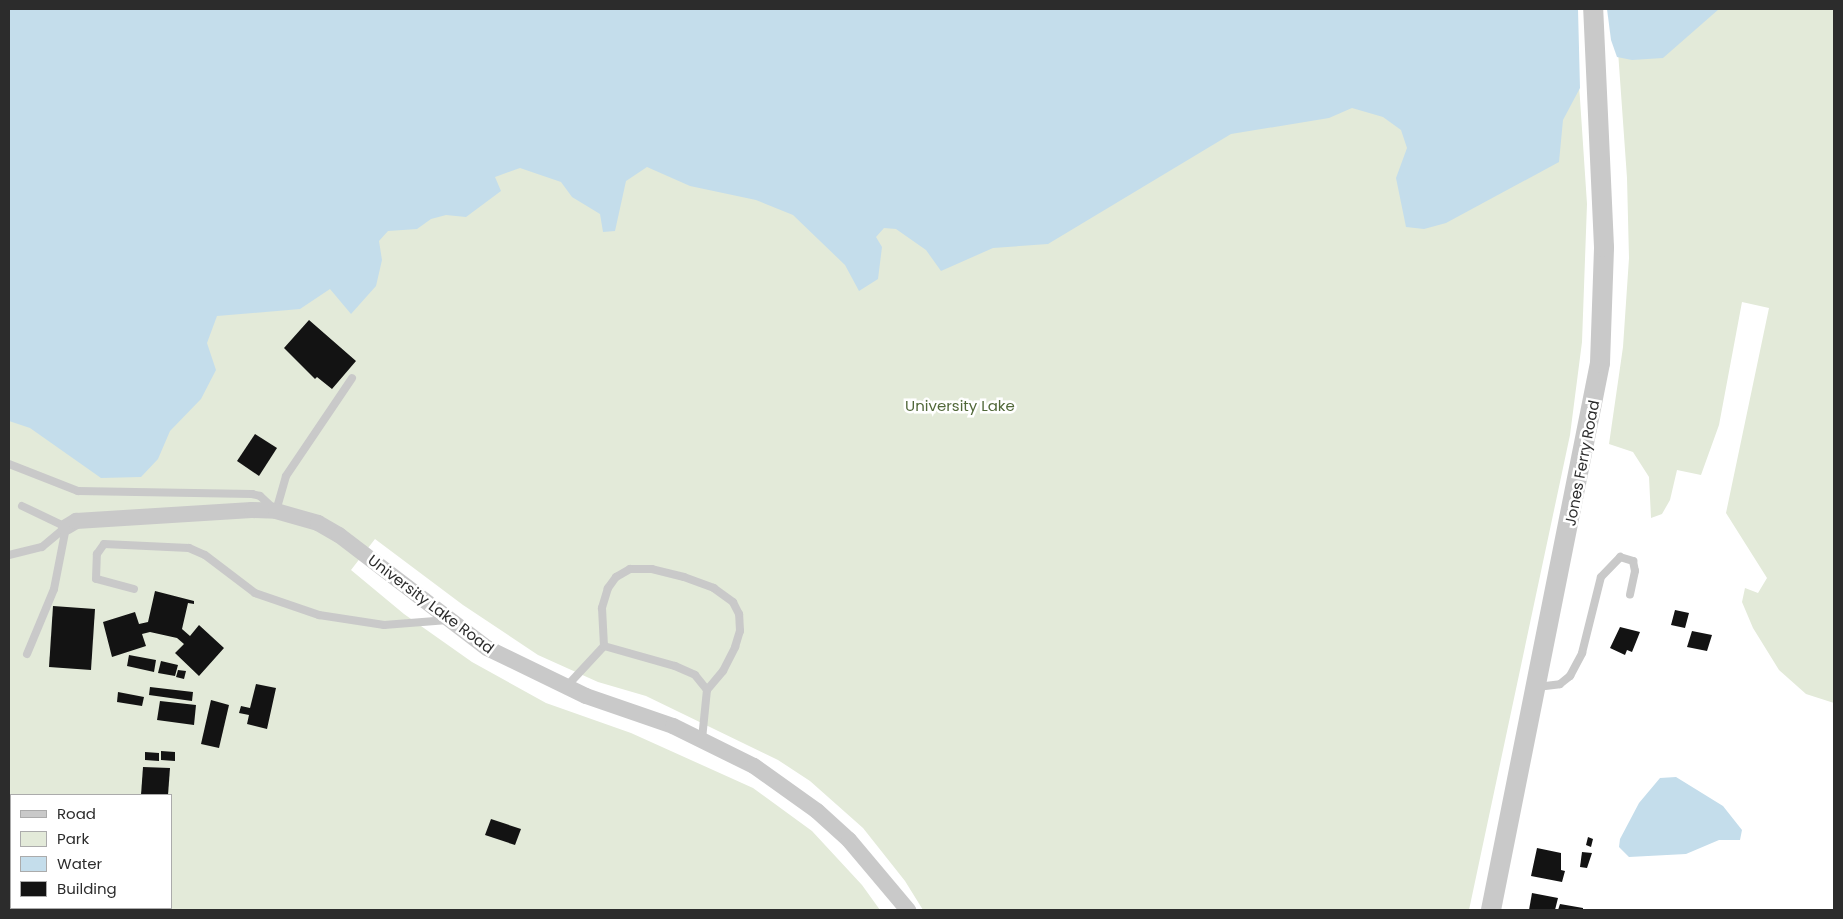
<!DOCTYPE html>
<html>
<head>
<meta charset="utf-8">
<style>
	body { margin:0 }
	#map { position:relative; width:1843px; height:919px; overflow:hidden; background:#fff; font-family:Poppins,sans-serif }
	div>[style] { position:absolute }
	.green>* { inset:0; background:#e3ead9 }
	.water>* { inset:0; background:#c4ddeb }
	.stream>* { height:4.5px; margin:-2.25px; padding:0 2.25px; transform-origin:2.25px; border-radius:2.25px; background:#c4ddeb }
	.building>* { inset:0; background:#131313 }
	.service>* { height:8px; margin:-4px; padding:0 4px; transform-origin:4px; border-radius:4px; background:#c9c9c9 }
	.minor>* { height:16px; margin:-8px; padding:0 8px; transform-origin:8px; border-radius:8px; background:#c9c9c9 }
	.tertiary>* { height:20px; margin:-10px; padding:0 10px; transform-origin:10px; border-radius:10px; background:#c9c9c9 }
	span { translate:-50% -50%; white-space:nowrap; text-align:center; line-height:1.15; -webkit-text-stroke:5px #fff; paint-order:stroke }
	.park-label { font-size:15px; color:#516839 }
	.street-label { font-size:15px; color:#2c2c2c }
	.frame { position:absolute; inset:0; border:10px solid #2c2c2c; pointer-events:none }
	.legend { position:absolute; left:10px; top:794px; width:162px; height:115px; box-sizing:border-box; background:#fff; border:1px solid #ababab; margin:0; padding:6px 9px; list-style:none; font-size:15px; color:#2c2c2c }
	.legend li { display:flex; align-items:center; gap:10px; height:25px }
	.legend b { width:25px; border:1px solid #ababab }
</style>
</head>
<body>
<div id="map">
	<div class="green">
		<i style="clip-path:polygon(evenodd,9px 9px,1574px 9px,1587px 204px,1582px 342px,1570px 435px,1469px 910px,923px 910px,905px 881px,863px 828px,810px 781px,778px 760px,646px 696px,598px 682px,538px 655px,463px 605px,375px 539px,351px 570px,404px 614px,472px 662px,546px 703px,631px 733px,753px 788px,812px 831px,862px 885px,880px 910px,9px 910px,9px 9px,11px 795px,171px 795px,171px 908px,11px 908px,11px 795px)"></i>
		<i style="clip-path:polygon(1615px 9px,1834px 9px,1834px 703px,1806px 694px,1779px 670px,1753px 628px,1742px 602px,1745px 588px,1758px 593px,1767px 578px,1726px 513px,1769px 308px,1742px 302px,1719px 425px,1701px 475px,1677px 470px,1670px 500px,1662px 514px,1651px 518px,1649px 477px,1633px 452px,1609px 444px,1623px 347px,1629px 258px,1627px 178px)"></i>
	</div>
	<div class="water">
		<i style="clip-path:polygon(9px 9px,1578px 9px,1580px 88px,1563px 120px,1559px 162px,1446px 223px,1424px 229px,1406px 227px,1396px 178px,1407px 148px,1401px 130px,1383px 117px,1352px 108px,1329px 118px,1231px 134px,1048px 244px,993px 248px,941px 271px,926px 250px,896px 229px,884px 228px,876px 237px,882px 247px,878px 279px,859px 291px,845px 265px,793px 215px,756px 200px,690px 186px,647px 167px,626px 181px,615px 231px,603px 232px,600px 214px,572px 197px,561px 182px,520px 168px,495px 177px,501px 191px,466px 217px,446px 215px,431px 219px,417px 229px,388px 231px,379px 241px,382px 260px,376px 286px,351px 314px,330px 289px,300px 309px,217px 316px,207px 343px,216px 370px,201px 399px,170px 431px,158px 459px,141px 477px,101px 478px,30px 428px,9px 421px)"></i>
		<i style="clip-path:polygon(1607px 9px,1719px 9px,1663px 58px,1632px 60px,1617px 57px,1611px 40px)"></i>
		<i style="clip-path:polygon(1676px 777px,1723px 806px,1742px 830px,1740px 840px,1719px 840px,1686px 854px,1629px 857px,1619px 847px,1620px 839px,1639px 803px,1660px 778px)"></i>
	</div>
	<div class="stream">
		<i style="left:9px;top:814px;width:4px;rotate:56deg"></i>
		<i style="left:116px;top:908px;width:4px;rotate:34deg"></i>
	</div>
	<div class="building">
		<i style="clip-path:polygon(309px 320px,356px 361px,332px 389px,317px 377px,315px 379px,284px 348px)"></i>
		<i style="clip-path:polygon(255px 434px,277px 448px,259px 476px,237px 461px)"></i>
		<i style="clip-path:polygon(155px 591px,194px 601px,194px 604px,188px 603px,182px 629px,190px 636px,199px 625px,224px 648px,199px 676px,175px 653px,184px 644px,177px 638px,150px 632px,142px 634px,146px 646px,112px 657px,103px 622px,135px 612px,139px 624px,148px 622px)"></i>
		<i style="clip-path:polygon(53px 606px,95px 609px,91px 670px,49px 667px)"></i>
		<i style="clip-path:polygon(1675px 610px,1689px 613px,1685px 628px,1671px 625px)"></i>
		<i style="clip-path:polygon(1620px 627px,1640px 632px,1632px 652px,1627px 650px,1625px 655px,1610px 648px)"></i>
		<i style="clip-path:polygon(1692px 631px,1712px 635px,1707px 651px,1687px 647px)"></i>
		<i style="clip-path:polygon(129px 655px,156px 660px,154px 672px,127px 666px)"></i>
		<i style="clip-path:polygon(161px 661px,178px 665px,175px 676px,158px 673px)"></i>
		<i style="clip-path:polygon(178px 670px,186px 671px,184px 679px,176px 677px)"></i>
		<i style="clip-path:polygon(256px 684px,276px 688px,267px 729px,247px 724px,249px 715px,239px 713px,241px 706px,250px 708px)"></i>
		<i style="clip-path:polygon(150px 687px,193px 692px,192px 701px,149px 695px)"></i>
		<i style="clip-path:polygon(118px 692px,144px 697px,142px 706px,117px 702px)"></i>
		<i style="clip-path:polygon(211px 700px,229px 705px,219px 748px,201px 744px)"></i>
		<i style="clip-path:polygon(160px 701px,196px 705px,194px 725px,157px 720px)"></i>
		<i style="clip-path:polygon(161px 751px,175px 752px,175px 761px,161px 760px)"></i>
		<i style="clip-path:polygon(145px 752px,159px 753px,159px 761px,145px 760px)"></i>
		<i style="clip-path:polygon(143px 767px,170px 768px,168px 795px,141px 795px)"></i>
		<i style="clip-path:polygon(491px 819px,521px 829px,515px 845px,485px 835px)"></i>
		<i style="clip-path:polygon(1588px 837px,1593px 839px,1591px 847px,1586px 845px)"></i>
		<i style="clip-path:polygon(1537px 848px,1561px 853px,1561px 870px,1565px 871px,1562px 882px,1531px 876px)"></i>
		<i style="clip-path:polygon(1582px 852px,1592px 853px,1587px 868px,1580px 867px)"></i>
		<i style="clip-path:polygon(1532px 893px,1558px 898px,1555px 910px,1529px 910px)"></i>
		<i style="clip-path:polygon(1560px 904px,1583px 908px,1583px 910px,1558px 910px)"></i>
	</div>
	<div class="service">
		<i style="left:9px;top:464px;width:74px;rotate:21.4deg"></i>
		<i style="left:78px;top:491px;width:174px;rotate:1deg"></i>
		<i style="left:252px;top:494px;width:8px;rotate:14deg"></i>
		<i style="left:260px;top:496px;width:22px;rotate:43deg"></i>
		<i style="left:276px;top:511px;width:36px;rotate:-74deg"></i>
		<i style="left:286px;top:476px;width:118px;rotate:-56deg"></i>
		<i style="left:22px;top:506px;width:49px;rotate:25.5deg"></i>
		<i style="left:9px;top:555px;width:34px;rotate:-14deg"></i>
		<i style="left:42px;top:547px;width:31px;rotate:-40deg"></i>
		<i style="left:134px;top:589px;width:39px;rotate:-165deg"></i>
		<i style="left:96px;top:579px;width:25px;rotate:-88deg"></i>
		<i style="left:97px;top:554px;width:12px;rotate:-55deg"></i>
		<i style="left:104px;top:544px;width:85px;rotate:2.7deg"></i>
		<i style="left:189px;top:548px;width:17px;rotate:24deg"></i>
		<i style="left:205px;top:555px;width:63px;rotate:37.2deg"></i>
		<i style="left:255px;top:593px;width:68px;rotate:19deg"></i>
		<i style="left:319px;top:615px;width:66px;rotate:8.7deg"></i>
		<i style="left:384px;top:625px;width:64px;rotate:-4.5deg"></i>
		<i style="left:27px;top:654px;width:70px;rotate:-67.4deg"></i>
		<i style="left:54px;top:589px;width:63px;rotate:-79deg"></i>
		<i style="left:566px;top:687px;width:56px;rotate:-47.2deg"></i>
		<i style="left:1537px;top:687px;width:23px;rotate:-7deg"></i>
		<i style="left:1560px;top:684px;width:13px;rotate:-39deg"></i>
		<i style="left:1570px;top:676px;width:26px;rotate:-62deg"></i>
		<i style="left:1582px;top:653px;width:78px;rotate:-76deg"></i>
		<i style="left:1601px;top:577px;width:28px;rotate:-46deg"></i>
		<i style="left:1620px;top:557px;width:14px;rotate:17deg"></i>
		<i style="left:1633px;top:561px;width:10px;rotate:79deg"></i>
		<i style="left:1635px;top:571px;width:24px;rotate:102deg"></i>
		<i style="left:702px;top:739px;width:49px;rotate:-84.2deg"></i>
		<i style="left:707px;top:690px;width:25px;rotate:-50deg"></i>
		<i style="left:723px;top:671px;width:27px;rotate:-63deg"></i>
		<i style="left:735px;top:647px;width:17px;rotate:-73deg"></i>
		<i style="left:740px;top:631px;width:17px;rotate:-93deg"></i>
		<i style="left:739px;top:614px;width:13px;rotate:-117deg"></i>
		<i style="left:733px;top:602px;width:24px;rotate:-144deg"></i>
		<i style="left:714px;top:588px;width:32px;rotate:-160deg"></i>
		<i style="left:684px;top:577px;width:33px;rotate:-166deg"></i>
		<i style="left:652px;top:569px;width:22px;rotate:180deg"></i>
		<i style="left:630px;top:569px;width:16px;rotate:150deg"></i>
		<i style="left:616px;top:577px;width:14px;rotate:126deg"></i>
		<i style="left:608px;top:588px;width:21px;rotate:107deg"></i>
		<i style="left:602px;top:608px;width:38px;rotate:87deg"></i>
		<i style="left:604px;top:646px;width:74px;rotate:15.7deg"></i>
		<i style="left:675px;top:666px;width:22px;rotate:24deg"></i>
		<i style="left:695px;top:675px;width:19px;rotate:51deg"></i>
	</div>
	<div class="minor">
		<i style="left:66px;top:527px;width:12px;rotate:-31deg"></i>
		<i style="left:76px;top:521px;width:176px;rotate:-3.6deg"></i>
		<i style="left:252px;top:510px;width:24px;rotate:2deg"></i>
		<i style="left:276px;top:511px;width:44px;rotate:15.9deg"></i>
		<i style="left:318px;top:523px;width:24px;rotate:30deg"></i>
		<i style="left:339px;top:535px;width:186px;rotate:37.4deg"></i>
		<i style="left:487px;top:648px;width:110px;rotate:25.9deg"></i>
		<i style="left:586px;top:696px;width:92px;rotate:19deg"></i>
		<i style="left:673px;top:726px;width:90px;rotate:26.3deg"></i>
		<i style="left:754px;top:766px;width:77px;rotate:35.5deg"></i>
		<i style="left:817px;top:811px;width:43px;rotate:42.2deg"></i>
		<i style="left:849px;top:840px;width:92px;rotate:49.9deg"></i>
	</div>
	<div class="tertiary">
		<i style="left:1491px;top:910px;width:558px;rotate:-78.73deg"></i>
		<i style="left:1600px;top:363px;width:116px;rotate:-88deg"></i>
		<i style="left:1604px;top:247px;width:238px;rotate:-92.6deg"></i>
	</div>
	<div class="park-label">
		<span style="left:960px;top:406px">University Lake</span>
	</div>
	<div class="street-label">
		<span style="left:1582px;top:463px;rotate:-79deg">Jones Ferry Road</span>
		<span style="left:431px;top:604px;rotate:37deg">University Lake Road</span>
	</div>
	<div class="frame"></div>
	<ul class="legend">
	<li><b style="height:6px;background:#c9c9c9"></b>Road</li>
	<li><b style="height:14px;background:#e3ead9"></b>Park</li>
	<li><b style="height:14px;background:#c4ddeb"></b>Water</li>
	<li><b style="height:14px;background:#131313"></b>Building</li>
	</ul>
</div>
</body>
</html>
